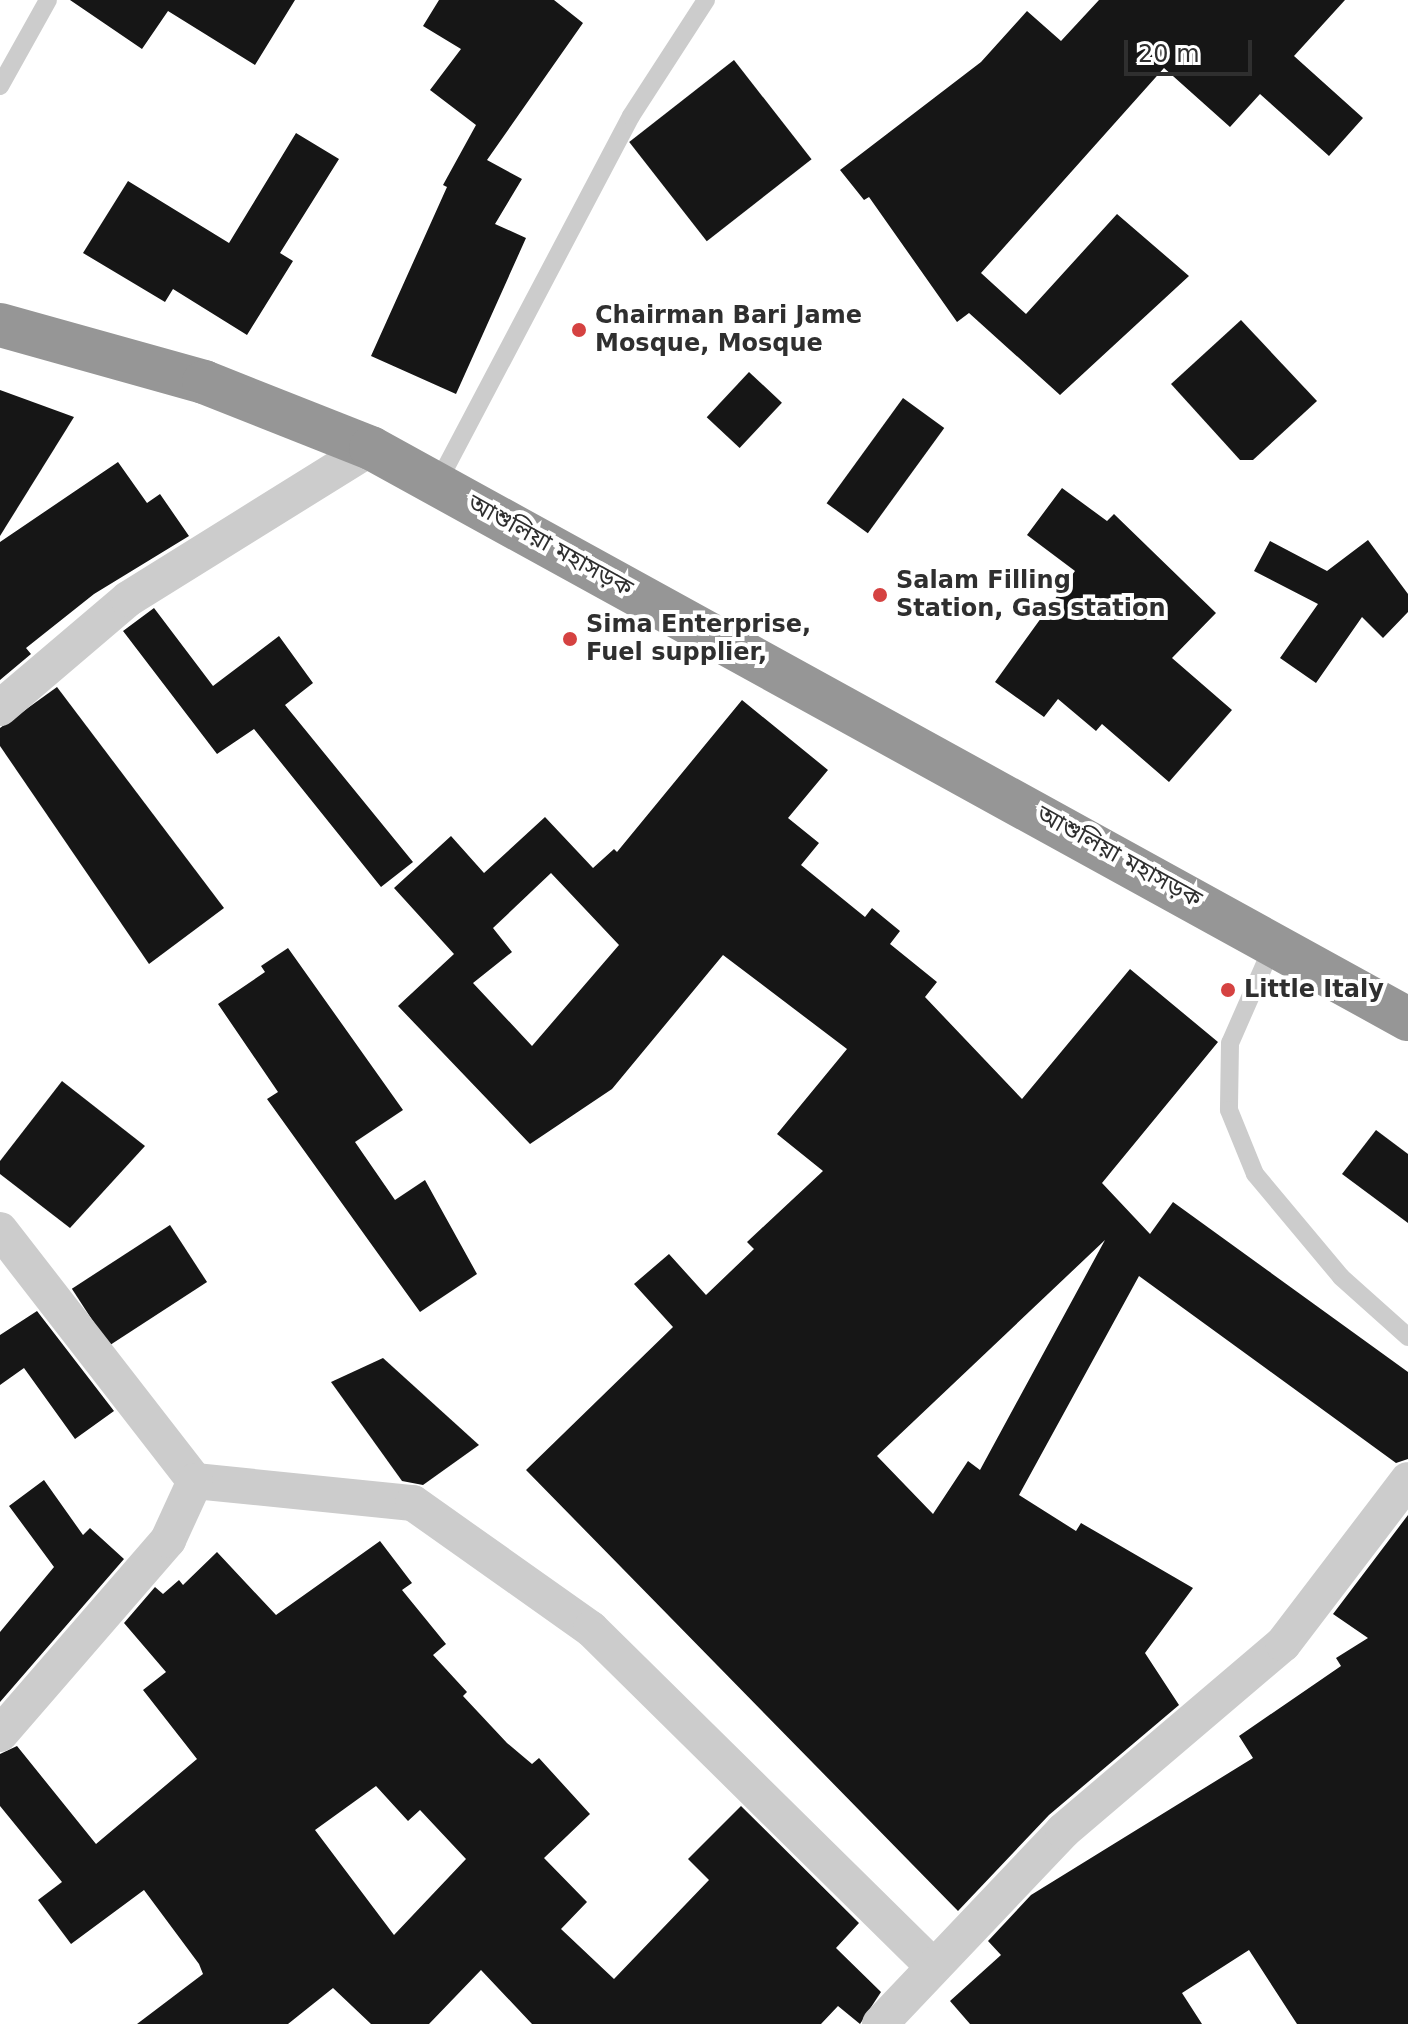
<!DOCTYPE html>
<meta charset="utf-8">
<style>
body{margin:0}
#map{position:relative;width:1408px;height:2024px;overflow:hidden;background:#fff;font-family:"DejaVu Sans","Noto Sans Bengali",sans-serif}
div>[style]{position:absolute}
.building>*{inset:0;background:#161616;transform-origin:0 0}
.lane>*{height:18px;margin:-9px;padding:0 9px;transform-origin:9px;border-radius:9px;background:#ccc}
.street>*{height:36px;margin:-18px;padding:0 18px;transform-origin:18px;border-radius:18px;background:#ccc}
.highway>*{height:44px;margin:-22px;padding:0 22px;transform-origin:22px;border-radius:22px;background:#969696}
.dots>*{width:22px;height:22px;translate:-50% -50%;box-sizing:border-box;border:4px solid #fff;border-radius:50%}
span{translate:-50% -50%;white-space:nowrap;text-align:center;line-height:1.15;-webkit-text-stroke:8px #fff;paint-order:stroke}
.poi-label{font-size:24px;color:#2f2f2f;font-weight:700}
.left{translate:0 -50%;text-align:left}
.street-label{font-size:24px;color:#2f2f2f}
.scale{position:absolute;left:1124px;top:40px;width:128px;height:36px;box-sizing:border-box;border:4px solid #2f2f2f;border-top:0;padding-left:10px;font-size:24px;line-height:28px;white-space:nowrap;color:#2f2f2f;-webkit-text-stroke:6px #fff;paint-order:stroke}
</style>
<div id="map">
<div class="building">
<i style="clip-path:polygon(70px 0,295px 0,255px 65px,168px 11px,142px 49px)"></i>
<i style="clip-path:polygon(439px 0,554px 0,583px 23px,487px 160px,522px 179px,495px 224px,526px 238px,456px 394px,371px 356px,447px 187px,443px 185px,476px 125px,430px 90px,461px 49px,423px 26px)"></i>
<i style="clip-path:polygon(1099px 0,1345px 0,1294px 56px,1363px 118px,1329px 156px,1260px 94px,1230px 127px,1164px 68px,981px 273px,1026px 314px,1117px 214px,1189px 276px,1060px 395px,969px 313px,957px 322px,869px 197px,864px 200px,840px 170px,981px 62px,1027px 11px,1061px 41px)"></i>
<i style="left:734px;top:60px;width:126px;height:133px;rotate:52deg"></i>
<i style="clip-path:polygon(296px 133px,339px 159px,280px 253px,293px 261px,247px 335px,173px 289px,165px 302px,83px 253px,128px 181px,229px 243px)"></i>
<i style="clip-path:polygon(1241px 320px,1317px 401px,1253px 460px,1240px 460px,1171px 384px)"></i>
<i style="left:749px;top:372px;width:45px;height:62px;rotate:43deg"></i>
<i style="clip-path:polygon(0 390px,74px 417px,0 536px)"></i>
<i style="left:903px;top:398px;width:51px;height:130px;rotate:36deg"></i>
<i style="clip-path:polygon(118px 462px,147px 503px,160px 494px,189px 536px,94px 594px,26px 648px,31px 654px,0 680px,0 542px)"></i>
<i style="clip-path:polygon(1062px 488px,1107px 521px,1114px 514px,1216px 613px,1172px 658px,1232px 710px,1169px 782px,1102px 724px,1096px 731px,1058px 699px,1044px 717px,995px 682px,1075px 571px,1027px 535px)"></i>
<i style="clip-path:polygon(1368px 540px,1408px 594px,1408px 612px,1383px 638px,1362px 617px,1316px 683px,1280px 658px,1318px 604px,1254px 571px,1270px 541px,1327px 571px)"></i>
<i style="clip-path:polygon(154px 608px,213px 686px,279px 636px,313px 683px,285px 705px,413px 862px,381px 887px,254px 729px,217px 754px,123px 631px)"></i>
<i style="clip-path:polygon(57px 687px,224px 908px,149px 964px,0 746px,0 728px)"></i>
<i style="clip-path:polygon(evenodd,742px 700px,828px 770px,788px 818px,819px 843px,801px 865px,865px 917px,872px 908px,900px 931px,890px 944px,937px 982px,925px 997px,1022px 1099px,1130px 969px,1218px 1042px,1102px 1183px,1150px 1234px,1173px 1202px,1408px 1372px,1408px 1459px,1396px 1463px,1139px 1276px,1019px 1495px,1076px 1531px,1081px 1523px,1193px 1588px,1145px 1653px,1179px 1705px,1049px 1815px,958px 1911px,526px 1470px,673px 1327px,634px 1284px,669px 1254px,706px 1295px,754px 1249px,747px 1242px,823px 1171px,777px 1134px,847px 1049px,723px 955px,612px 1089px,530px 1144px,398px 1006px,454px 954px,394px 888px,451px 836px,484px 873px,545px 817px,593px 868px,614px 849px,617px 852px,742px 700px,551px 873px,619px 945px,532px 1046px,473px 983px,512px 952px,493px 928px,551px 873px,742px 700px,1105px 1240px,980px 1470px,968px 1461px,933px 1514px,877px 1456px,1105px 1240px)"></i>
<i style="clip-path:polygon(288px 948px,403px 1110px,355px 1142px,395px 1200px,425px 1180px,477px 1274px,420px 1312px,267px 1099px,278px 1092px,218px 1004px,265px 972px,261px 966px)"></i>
<i style="clip-path:polygon(62px 1081px,145px 1146px,70px 1228px,0 1174px,0 1161px)"></i>
<i style="clip-path:polygon(1376px 1130px,1408px 1154px,1408px 1223px,1342px 1174px)"></i>
<i style="left:170px;top:1225px;width:68px;height:117px;rotate:57deg"></i>
<i style="clip-path:polygon(37px 1311px,114px 1411px,75px 1439px,24px 1368px,0 1385px,0 1335px)"></i>
<i style="clip-path:polygon(383px 1358px,479px 1445px,423px 1485px,402px 1481px,331px 1382px)"></i>
<i style="clip-path:polygon(44px 1480px,83px 1535px,90px 1528px,124px 1559px,0 1702px,0 1632px,54px 1567px,9px 1506px)"></i>
<i style="clip-path:polygon(1408px 1515px,1408px 2024px,1297px 2024px,1249px 1950px,1182px 1993px,1202px 2024px,970px 2024px,950px 2001px,1001px 1955px,988px 1941px,1031px 1895px,1253px 1758px,1239px 1736px,1341px 1666px,1336px 1658px,1368px 1638px,1333px 1614px)"></i>
<i style="clip-path:polygon(evenodd,380px 1541px,412px 1583px,402px 1590px,446px 1644px,433px 1655px,467px 1692px,463px 1696px,507px 1743px,532px 1764px,539px 1758px,590px 1814px,544px 1858px,587px 1902px,561px 1929px,614px 1979px,709px 1880px,688px 1859px,741px 1806px,859px 1923px,836px 1948px,881px 1992px,860px 2024px,838px 2006px,821px 2024px,532px 2024px,481px 1970px,429px 2024px,371px 2024px,333px 1988px,288px 2024px,137px 2024px,203px 1974px,199px 1964px,144px 1890px,71px 1944px,38px 1900px,62px 1882px,0 1806px,0 1754px,17px 1746px,96px 1844px,197px 1759px,143px 1690px,166px 1672px,124px 1623px,155px 1587px,163px 1594px,179px 1580px,183px 1585px,217px 1552px,276px 1615px,380px 1541px,376px 1786px,408px 1821px,420px 1810px,466px 1859px,394px 1935px,315px 1830px,376px 1786px)"></i>
</div>
<div class="lane">
<i style="left:0;top:86px;width:98px;rotate:-60.8deg"></i>
<i style="left:437px;top:484px;width:416px;rotate:-62.2deg"></i>
<i style="left:631px;top:116px;width:138px;rotate:-57.1deg"></i>
<i style="left:1274px;top:943px;width:109px;rotate:113.7deg"></i>
<i style="left:1230px;top:1043px;width:67px;rotate:90.9deg"></i>
<i style="left:1229px;top:1110px;width:69px;rotate:67.9deg"></i>
<i style="left:1255px;top:1174px;width:134px;rotate:50.1deg"></i>
<i style="left:1341px;top:1277px;width:90px;rotate:41.8deg"></i>
</div>
<div class="street">
<i style="left:0;top:708px;width:168px;rotate:-40.4deg"></i>
<i style="left:128px;top:599px;width:286px;rotate:-31.9deg"></i>
<i style="left:0;top:1230px;width:318px;rotate:52.2deg"></i>
<i style="left:195px;top:1481px;width:219px;rotate:5.8deg"></i>
<i style="left:413px;top:1503px;width:218px;rotate:35.3deg"></i>
<i style="left:591px;top:1629px;width:477px;rotate:44.6deg"></i>
<i style="left:0;top:1734px;width:257px;rotate:-49.1deg"></i>
<i style="left:168px;top:1540px;width:65px;rotate:-65.4deg"></i>
<i style="left:880px;top:2024px;width:266px;rotate:-46.5deg"></i>
<i style="left:1063px;top:1831px;width:289px;rotate:-40.4deg"></i>
<i style="left:1283px;top:1644px;width:206px;rotate:-52.7deg"></i>
</div>
<div class="highway">
<i style="left:0;top:325px;width:212px;rotate:15.6deg"></i>
<i style="left:204px;top:382px;width:180px;rotate:21.6deg"></i>
<i style="left:371px;top:448px;width:1184px;rotate:28.84deg"></i>
</div>
<div class="dots">
<i style="left:579px;top:330px;background:#d54241"></i>
<i style="left:880px;top:595px;background:#d54241"></i>
<i style="left:570px;top:639px;background:#d54241"></i>
<i style="left:1228px;top:990px;background:#d54241"></i>
</div>
<div class="poi-label">
<span class="left" style="left:595px;top:330px">Chairman Bari Jame<br>Mosque, Mosque</span>
<span class="left" style="left:896px;top:595px">Salam Filling<br>Station, Gas station</span>
<span class="left" style="left:586px;top:639px">Sima Enterprise,<br>Fuel supplier,</span>
<span class="left" style="left:1244px;top:990px">Little Italy</span>
</div>
<div class="street-label">
<span style="left:550px;top:546px;rotate:29deg">আশুলিয়া মহাসড়ক</span>
<span style="left:1119px;top:857px;rotate:29deg">আশুলিয়া মহাসড়ক</span>
</div>
<div class="scale">20 m</div>
</div>
